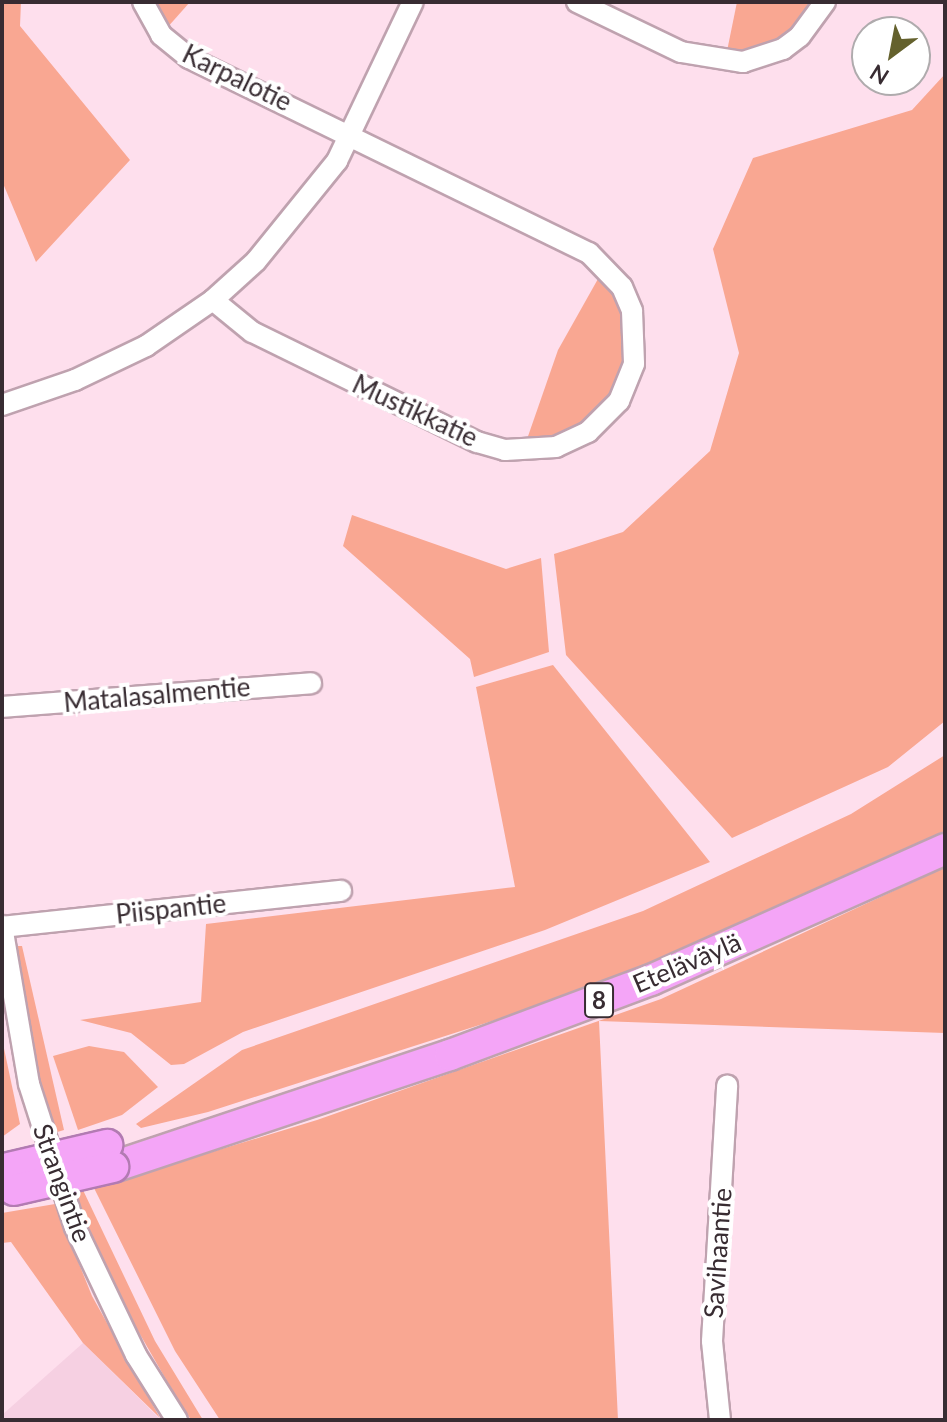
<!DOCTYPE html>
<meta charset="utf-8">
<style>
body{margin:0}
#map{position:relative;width:947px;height:1422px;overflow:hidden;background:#fedfed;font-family:Lato,sans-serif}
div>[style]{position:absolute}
.built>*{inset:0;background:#f6d0e2}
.green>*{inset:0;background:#f9a792}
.roads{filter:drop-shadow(2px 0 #bfa2af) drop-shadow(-2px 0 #bfa2af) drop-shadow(0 2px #bfa2af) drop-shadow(0 -2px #bfa2af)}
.minor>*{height:20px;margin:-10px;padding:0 10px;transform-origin:10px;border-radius:10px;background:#fff}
.highway>*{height:30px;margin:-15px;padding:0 15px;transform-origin:15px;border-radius:15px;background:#f4a5f7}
.bridges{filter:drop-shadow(2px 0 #b27bb2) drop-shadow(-2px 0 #b27bb2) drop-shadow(0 2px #b27bb2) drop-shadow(0 -2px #b27bb2)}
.highway-bridge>*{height:30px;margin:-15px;padding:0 15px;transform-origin:15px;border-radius:15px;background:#f4a5f7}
span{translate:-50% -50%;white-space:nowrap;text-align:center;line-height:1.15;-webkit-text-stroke:8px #fff;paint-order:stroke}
.shield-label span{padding:2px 6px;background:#fff;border:2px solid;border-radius:6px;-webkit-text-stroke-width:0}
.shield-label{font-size:24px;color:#382c32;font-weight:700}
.street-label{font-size:26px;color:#382c32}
.frame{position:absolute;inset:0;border:4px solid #382c32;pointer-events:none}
.north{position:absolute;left:851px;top:16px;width:80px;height:80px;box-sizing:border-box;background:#fff;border:2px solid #afabad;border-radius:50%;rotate:212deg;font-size:22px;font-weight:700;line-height:32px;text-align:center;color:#382c32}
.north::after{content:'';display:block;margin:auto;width:28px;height:36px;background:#64612d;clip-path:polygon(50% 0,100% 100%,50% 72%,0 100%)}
</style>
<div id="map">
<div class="built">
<i style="clip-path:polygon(83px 1343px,161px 1420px,2px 1420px,2px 1415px)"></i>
</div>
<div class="green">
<i style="clip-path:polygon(2px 2px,21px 2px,20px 26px,130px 160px,36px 262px,2px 181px)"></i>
<i style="clip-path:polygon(152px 2px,190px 2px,166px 29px)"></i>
<i style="clip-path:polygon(737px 2px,817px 2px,796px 30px,777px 43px,726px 56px)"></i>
<i style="clip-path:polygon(945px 74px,945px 721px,888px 767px,732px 838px,566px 655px,554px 554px,623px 532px,710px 451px,739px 353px,713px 249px,753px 158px,912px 110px)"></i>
<i style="clip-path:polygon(603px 270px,626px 314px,629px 357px,605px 407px,561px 439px,526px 442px,558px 350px)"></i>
<i style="clip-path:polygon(352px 515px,506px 569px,541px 558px,549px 652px,474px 677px,470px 659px,343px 546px)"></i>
<i style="clip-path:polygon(553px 665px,710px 862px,545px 930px,243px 1032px,184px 1064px,171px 1065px,131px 1033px,80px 1020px,201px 1002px,206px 924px,515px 887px,476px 687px)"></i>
<i style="clip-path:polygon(945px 755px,945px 834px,865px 872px,567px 997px,208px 1112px,141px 1128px,136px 1124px,242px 1050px,643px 911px,851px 814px)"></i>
<i style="clip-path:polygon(945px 867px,945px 1033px,599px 1021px,618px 1420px,220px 1420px,175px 1351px,94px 1188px,317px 1120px,661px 999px)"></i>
<i style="clip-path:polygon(17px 946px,22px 946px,64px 1130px,54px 1133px,36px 1073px)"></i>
<i style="clip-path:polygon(2px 1039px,20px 1124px,2px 1137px)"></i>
<i style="clip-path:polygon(89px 1046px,124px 1052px,158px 1087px,122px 1115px,78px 1130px,53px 1056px)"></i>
<i style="clip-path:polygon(82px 1188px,155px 1341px,203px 1420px,191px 1420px,176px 1397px,110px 1282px,72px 1191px)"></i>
<i style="clip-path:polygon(55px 1204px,92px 1296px,160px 1418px,83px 1343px,11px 1242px,2px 1243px,2px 1213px)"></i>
</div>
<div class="roads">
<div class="minor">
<i style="left:143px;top:2px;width:38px;rotate:61deg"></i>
<i style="left:161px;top:35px;width:36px;rotate:39deg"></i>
<i style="left:189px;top:58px;width:445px;rotate:26deg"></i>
<i style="left:589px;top:253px;width:47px;rotate:45.9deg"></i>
<i style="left:622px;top:287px;width:26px;rotate:67deg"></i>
<i style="left:632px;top:311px;width:53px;rotate:87.8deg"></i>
<i style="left:634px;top:364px;width:40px;rotate:112deg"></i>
<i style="left:619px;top:401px;width:44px;rotate:135deg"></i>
<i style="left:588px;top:432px;width:35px;rotate:155deg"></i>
<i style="left:556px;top:447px;width:51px;rotate:176.6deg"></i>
<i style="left:505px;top:450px;width:29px;rotate:-164deg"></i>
<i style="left:477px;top:442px;width:250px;rotate:-153.9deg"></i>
<i style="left:252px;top:332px;width:50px;rotate:-140.6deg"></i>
<i style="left:577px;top:2px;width:115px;rotate:25.7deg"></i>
<i style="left:681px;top:52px;width:63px;rotate:9.2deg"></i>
<i style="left:743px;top:62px;width:42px;rotate:-18deg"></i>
<i style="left:783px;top:49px;width:21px;rotate:-37deg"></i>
<i style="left:800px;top:36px;width:42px;rotate:-53.7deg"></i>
<i style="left:2px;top:405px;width:77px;rotate:-18.9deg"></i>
<i style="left:75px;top:380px;width:79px;rotate:-25.6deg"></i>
<i style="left:146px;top:346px;width:81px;rotate:-34.5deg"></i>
<i style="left:213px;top:300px;width:58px;rotate:-42.2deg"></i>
<i style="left:256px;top:261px;width:129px;rotate:-51deg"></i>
<i style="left:337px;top:161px;width:176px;rotate:-64.5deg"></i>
<i style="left:2px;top:707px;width:310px;rotate:-4.4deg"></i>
<i style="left:2px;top:926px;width:160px;rotate:80.3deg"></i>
<i style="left:29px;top:1084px;width:150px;rotate:72.2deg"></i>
<i style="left:75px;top:1227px;width:142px;rotate:64.5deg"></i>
<i style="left:136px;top:1355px;width:77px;rotate:57.8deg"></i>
<i style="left:2px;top:927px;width:341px;rotate:-6.1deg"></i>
<i style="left:720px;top:1420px;width:79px;rotate:-95.8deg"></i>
<i style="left:712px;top:1341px;width:256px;rotate:-86.6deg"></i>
</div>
<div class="highway">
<i style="left:113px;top:1167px;width:355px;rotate:-18.4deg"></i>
<i style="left:450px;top:1055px;width:215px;rotate:-20.5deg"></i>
<i style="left:651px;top:980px;width:322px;rotate:-24deg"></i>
</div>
</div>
<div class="bridges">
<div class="highway-bridge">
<i style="left:8px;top:1168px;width:102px;rotate:-13.1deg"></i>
<i style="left:14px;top:1190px;width:102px;rotate:-13.1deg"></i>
</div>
</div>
<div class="shield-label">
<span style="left:599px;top:1000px">8</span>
</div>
<div class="street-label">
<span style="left:237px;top:78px;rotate:26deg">Karpalotie</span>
<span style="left:415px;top:411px;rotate:25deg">Mustikkatie</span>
<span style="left:157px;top:695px;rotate:-5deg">Matalasalmentie</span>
<span style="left:171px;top:909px;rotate:-6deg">Piispantie</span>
<span style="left:687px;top:963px;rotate:-23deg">Eteläväylä</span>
<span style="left:62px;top:1183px;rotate:70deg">Strangintie</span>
<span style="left:718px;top:1253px;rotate:-86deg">Savihaantie</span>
</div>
<div class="frame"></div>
<div class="north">N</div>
</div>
